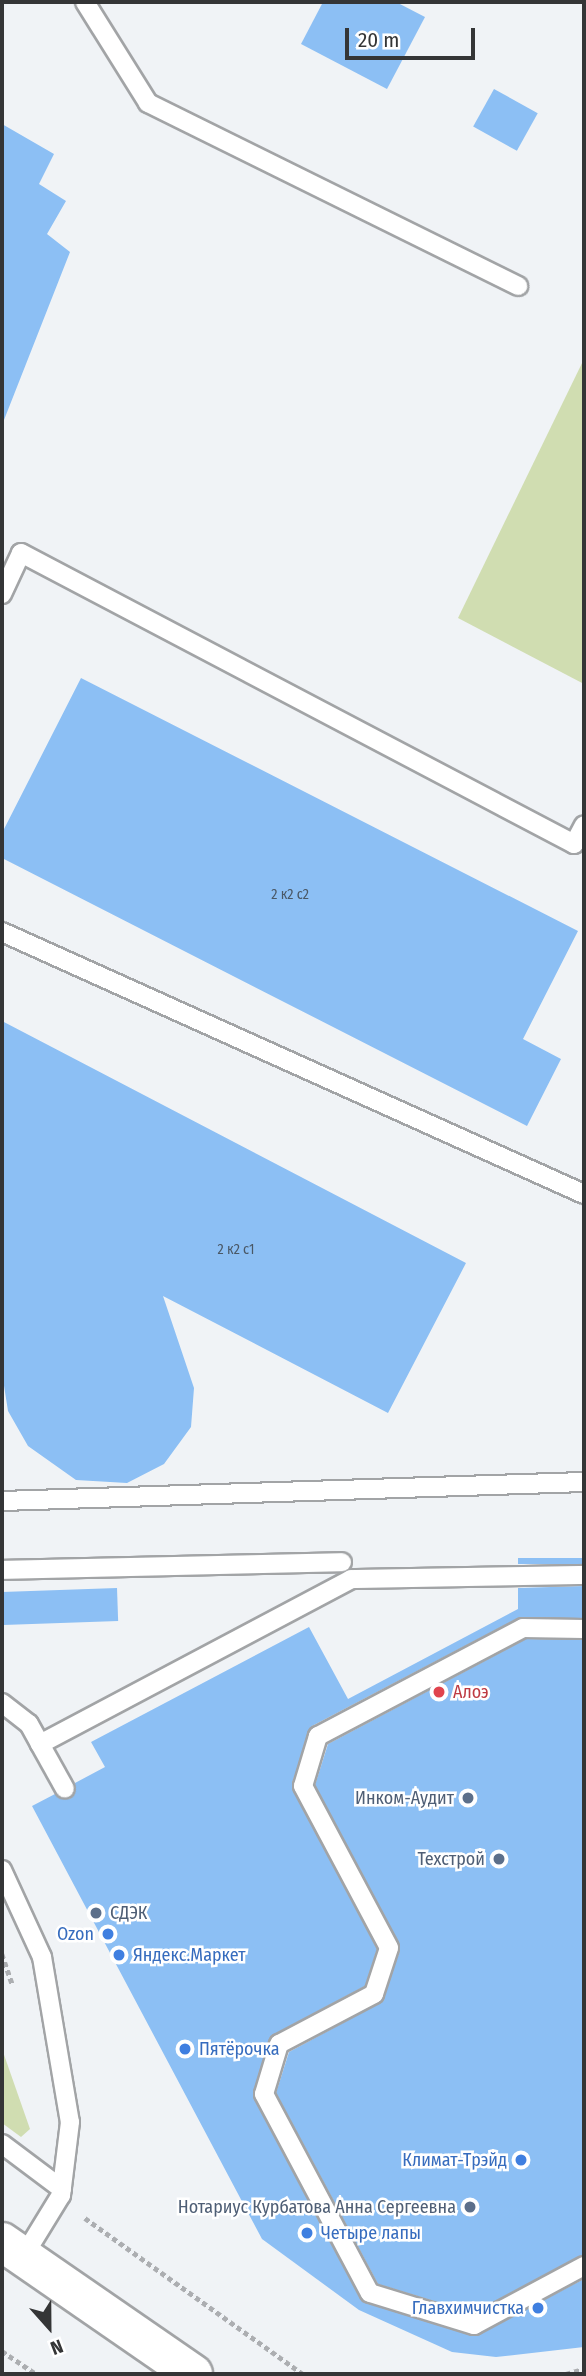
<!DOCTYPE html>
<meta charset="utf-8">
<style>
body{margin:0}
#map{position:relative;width:586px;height:2376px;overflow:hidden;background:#f0f3f6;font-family:"Fira Sans Condensed",sans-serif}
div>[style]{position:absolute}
.green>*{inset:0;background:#d0ddb1}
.building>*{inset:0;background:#8cbff4;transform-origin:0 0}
.path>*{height:4.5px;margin-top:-2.25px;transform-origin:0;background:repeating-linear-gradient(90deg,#acaeb1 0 5px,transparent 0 8.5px)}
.roads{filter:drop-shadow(2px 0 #a2a4a6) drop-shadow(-2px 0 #a2a4a6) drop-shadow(0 2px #a2a4a6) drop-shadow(0 -2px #a2a4a6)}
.service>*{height:18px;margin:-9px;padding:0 9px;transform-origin:9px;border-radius:9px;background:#fff}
.secondary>*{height:38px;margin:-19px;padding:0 19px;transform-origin:19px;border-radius:19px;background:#fff}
.dots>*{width:19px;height:19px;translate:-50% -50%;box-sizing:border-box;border:4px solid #fff;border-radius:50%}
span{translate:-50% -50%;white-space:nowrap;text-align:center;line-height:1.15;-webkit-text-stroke:5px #fff;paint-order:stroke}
.number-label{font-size:14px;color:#4a5866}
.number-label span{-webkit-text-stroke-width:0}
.health-label{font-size:18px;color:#be3a42}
.left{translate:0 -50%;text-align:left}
.service-label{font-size:18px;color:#4e5e75}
.right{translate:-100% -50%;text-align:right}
.shop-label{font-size:18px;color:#366cbe}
.frame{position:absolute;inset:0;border:4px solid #343536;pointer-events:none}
.north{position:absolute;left:14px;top:2292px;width:70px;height:70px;-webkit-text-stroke:5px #fff;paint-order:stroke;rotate:159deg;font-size:19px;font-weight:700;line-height:28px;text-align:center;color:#343536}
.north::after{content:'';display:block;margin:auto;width:24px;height:32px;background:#343536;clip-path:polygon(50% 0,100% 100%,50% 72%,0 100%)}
.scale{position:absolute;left:345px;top:28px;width:130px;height:32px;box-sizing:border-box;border:4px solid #343536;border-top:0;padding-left:9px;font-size:21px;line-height:24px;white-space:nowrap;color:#343536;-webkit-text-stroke:5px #fff;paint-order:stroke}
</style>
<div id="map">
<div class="green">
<i style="clip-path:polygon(584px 359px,584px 684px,458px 618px)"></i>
<i style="clip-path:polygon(2px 2049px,30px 2129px,21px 2137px,2px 2123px)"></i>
</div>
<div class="building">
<i style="clip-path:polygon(323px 2px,396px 2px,425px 17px,387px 89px,301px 44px)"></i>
<i style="left:494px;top:89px;width:50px;height:43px;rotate:29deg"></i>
<i style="clip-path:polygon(2px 124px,54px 154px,39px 184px,66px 201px,47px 234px,70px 252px,4px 420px)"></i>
<i style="clip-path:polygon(81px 678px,578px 931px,523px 1039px,561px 1059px,527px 1126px,2px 858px,2px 833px)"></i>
<i style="clip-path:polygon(2px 1021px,466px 1263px,388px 1413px,163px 1296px,194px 1388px,191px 1427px,164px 1464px,127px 1483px,76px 1480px,28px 1446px,8px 1411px,2px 1373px)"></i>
<i style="left:584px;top:1558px;width:6px;height:66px;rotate:90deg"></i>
<i style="clip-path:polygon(584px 1586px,584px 1618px,518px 1618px,312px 1726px,292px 1783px,377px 1949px,365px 1986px,271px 2036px,254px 2098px,360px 2298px,475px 2336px,584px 2279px,584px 2347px,496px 2357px,452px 2352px,359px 2310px,262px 2239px,32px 1806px,55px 1794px,70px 1799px,75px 1783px,105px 1767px,91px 1742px,309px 1627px,348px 1699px,518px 1609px,518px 1588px)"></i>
<i style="left:117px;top:1588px;width:33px;height:115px;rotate:88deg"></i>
<i style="clip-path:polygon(526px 1639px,584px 1640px,584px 2255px,473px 2313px,378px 2284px,276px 2093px,289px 2052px,380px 2003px,400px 1951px,315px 1785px,328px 1744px)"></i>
</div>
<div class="path">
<i style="left:2px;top:1954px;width:31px;rotate:71deg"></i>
<i style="left:85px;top:2218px;width:268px;rotate:35.6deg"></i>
<i style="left:2px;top:2351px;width:41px;rotate:34.1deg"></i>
<i style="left:566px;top:2374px;width:19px;rotate:-16deg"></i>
</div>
<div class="roads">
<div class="service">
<i style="left:85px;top:2px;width:119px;rotate:58deg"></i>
<i style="left:148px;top:103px;width:413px;rotate:26.3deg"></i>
<i style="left:2px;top:594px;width:45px;rotate:-65.1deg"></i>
<i style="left:21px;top:553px;width:625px;rotate:27.75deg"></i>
<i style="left:574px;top:844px;width:21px;rotate:-62deg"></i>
<i style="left:2px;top:932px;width:638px;rotate:24.24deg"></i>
<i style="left:2px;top:1501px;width:582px;rotate:-1.87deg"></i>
<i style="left:2px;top:1570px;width:340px;rotate:-1.3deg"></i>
<i style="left:584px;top:1629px;width:61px;rotate:-179.1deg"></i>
<i style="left:523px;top:1628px;width:232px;rotate:152.2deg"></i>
<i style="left:318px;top:1736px;width:52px;rotate:106.7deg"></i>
<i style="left:303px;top:1786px;width:183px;rotate:62deg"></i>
<i style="left:389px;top:1948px;width:48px;rotate:108.1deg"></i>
<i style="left:374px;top:1994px;width:107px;rotate:152.2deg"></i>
<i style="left:279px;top:2044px;width:52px;rotate:106.7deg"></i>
<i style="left:264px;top:2094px;width:225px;rotate:62deg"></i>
<i style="left:370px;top:2293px;width:109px;rotate:17.1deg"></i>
<i style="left:474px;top:2325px;width:125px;rotate:-28.2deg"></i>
<i style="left:2px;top:1703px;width:34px;rotate:38deg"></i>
<i style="left:29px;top:1724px;width:23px;rotate:61deg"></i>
<i style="left:40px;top:1744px;width:352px;rotate:-27.9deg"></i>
<i style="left:351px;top:1579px;width:233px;rotate:-1deg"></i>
<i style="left:40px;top:1744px;width:51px;rotate:60.9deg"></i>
<i style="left:2px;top:1870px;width:96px;rotate:65.3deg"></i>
<i style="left:42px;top:1957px;width:167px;rotate:80.4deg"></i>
<i style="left:70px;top:2122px;width:74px;rotate:97deg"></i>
<i style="left:61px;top:2195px;width:73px;rotate:121.5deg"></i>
<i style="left:2px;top:2144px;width:75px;rotate:36.9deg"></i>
</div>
<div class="secondary">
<i style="left:2px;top:2242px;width:232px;rotate:34.6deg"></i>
</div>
</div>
<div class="dots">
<i style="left:439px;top:1692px;background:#e0444e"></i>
<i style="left:468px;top:1798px;background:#5c6f8a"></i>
<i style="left:499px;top:1859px;background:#5c6f8a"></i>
<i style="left:96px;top:1913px;background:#5c6f8a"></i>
<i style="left:108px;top:1934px;background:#3f7fe0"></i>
<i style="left:119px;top:1955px;background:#3f7fe0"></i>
<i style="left:185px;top:2049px;background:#3f7fe0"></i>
<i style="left:521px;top:2160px;background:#3f7fe0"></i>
<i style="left:470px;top:2207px;background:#5c6f8a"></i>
<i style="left:307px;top:2233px;background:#3f7fe0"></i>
<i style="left:538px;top:2308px;background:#3f7fe0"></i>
</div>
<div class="number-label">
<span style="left:290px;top:895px">2 к2 с2</span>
<span style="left:236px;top:1250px">2 к2 с1</span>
</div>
<div class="health-label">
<span class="left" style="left:453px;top:1692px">Алоэ</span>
</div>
<div class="service-label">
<span class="right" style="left:454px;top:1798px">Инком-Аудит</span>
<span class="right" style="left:485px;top:1859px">Техстрой</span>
<span class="left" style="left:110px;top:1913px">СДЭК</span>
<span class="right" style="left:456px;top:2207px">Нотариус Курбатова Анна Сергеевна</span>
</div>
<div class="shop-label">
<span class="right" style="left:94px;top:1934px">Ozon</span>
<span class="left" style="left:133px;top:1955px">Яндекс.Маркет</span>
<span class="left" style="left:199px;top:2049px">Пятёрочка</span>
<span class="right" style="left:507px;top:2160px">Климат-Трэйд</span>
<span class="left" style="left:321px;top:2233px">Четыре лапы</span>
<span class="right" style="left:524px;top:2308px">Главхимчистка</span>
</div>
<div class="frame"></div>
<div class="north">N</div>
<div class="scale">20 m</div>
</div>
